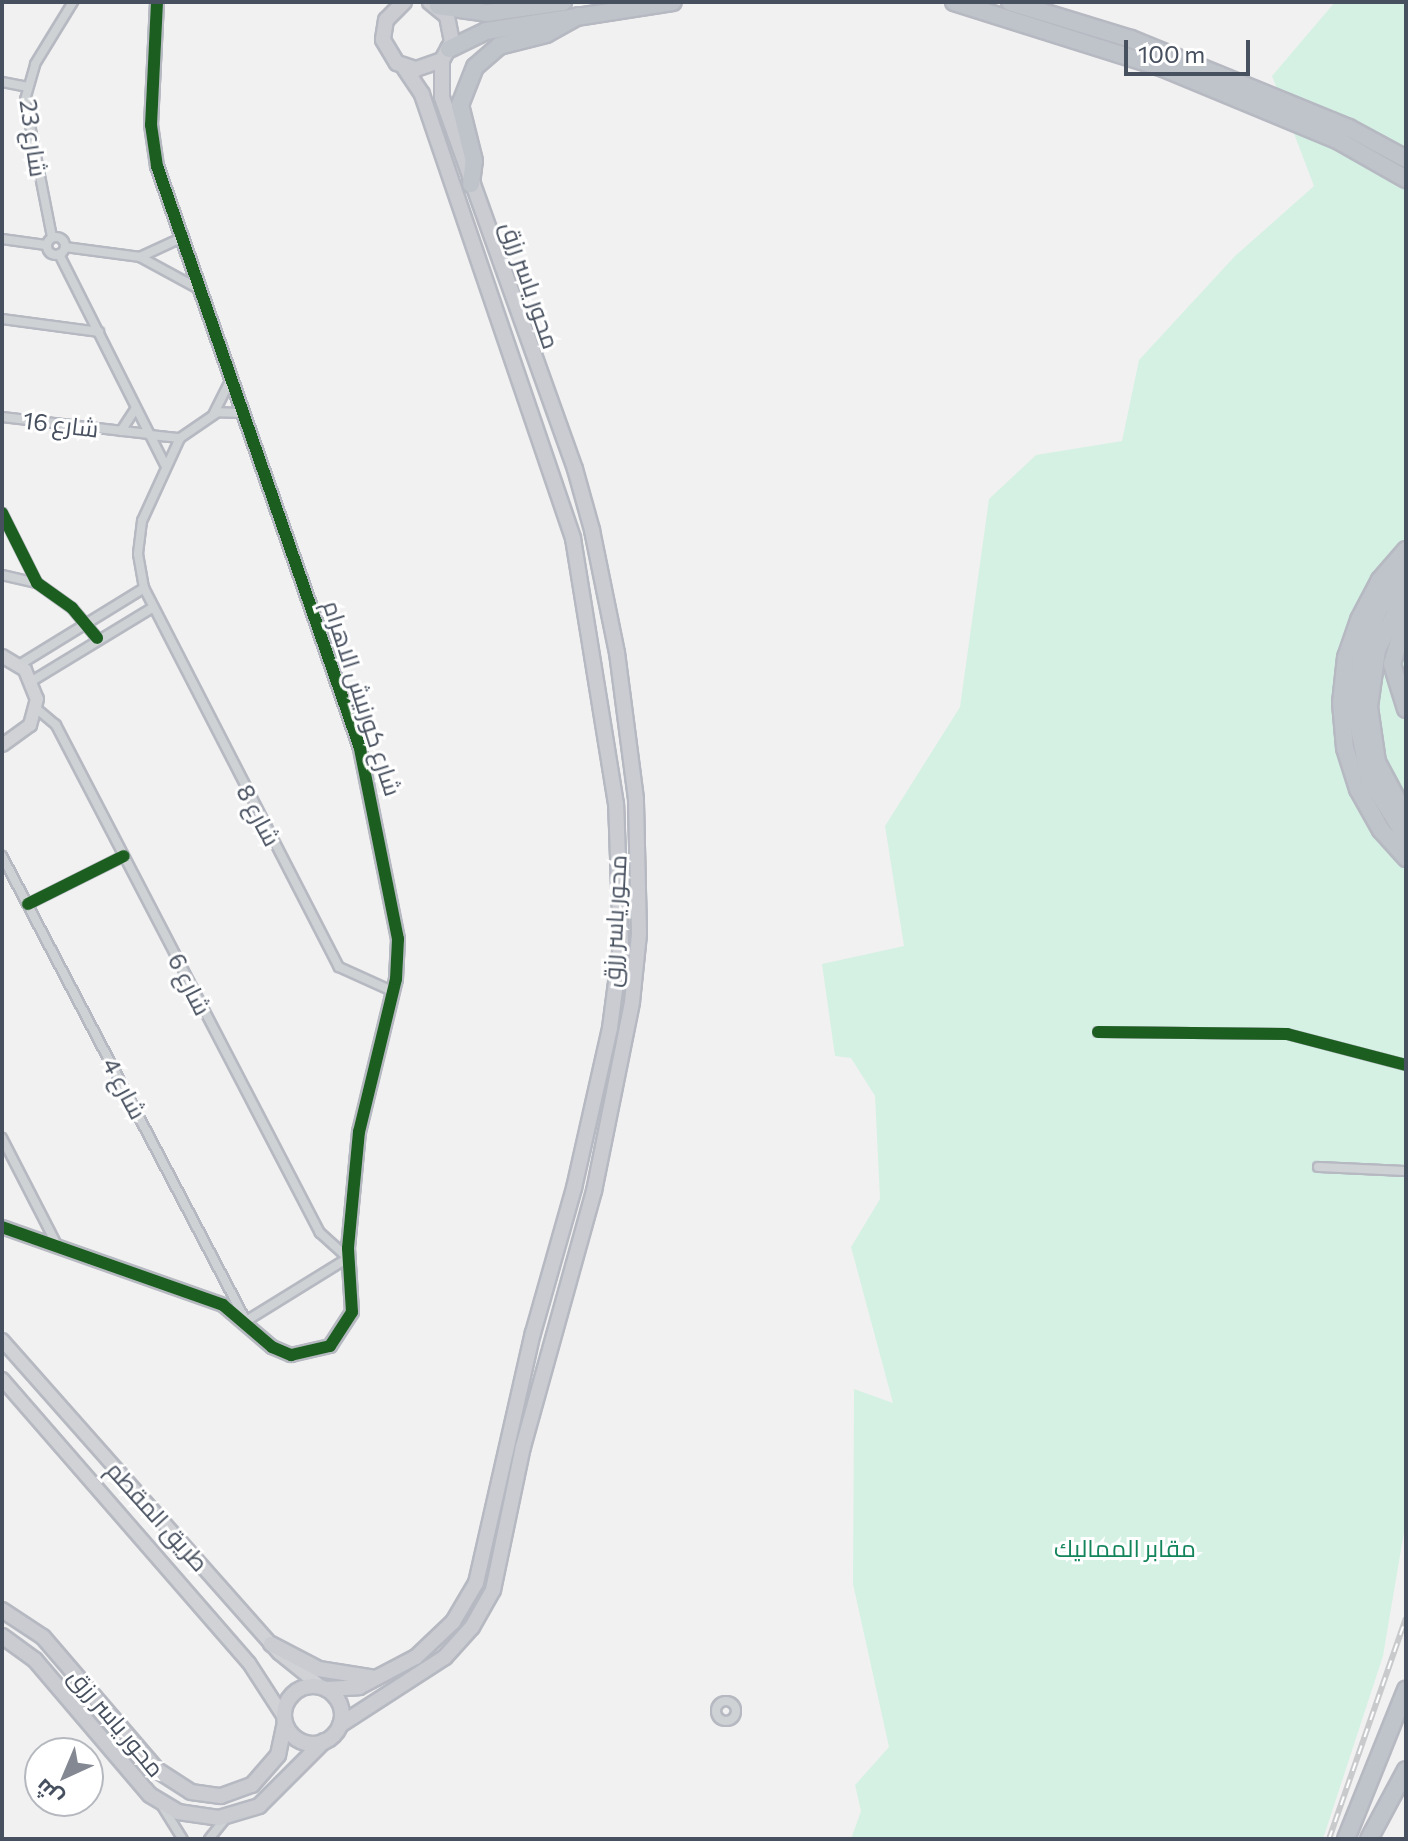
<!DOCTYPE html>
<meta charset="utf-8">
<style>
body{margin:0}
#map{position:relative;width:1408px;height:1841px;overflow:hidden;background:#f2f1f1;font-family:Commissioner,Cairo,sans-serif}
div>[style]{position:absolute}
.green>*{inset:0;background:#d5f1e4}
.roads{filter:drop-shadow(2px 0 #b6b9c1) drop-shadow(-2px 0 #b6b9c1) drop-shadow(0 2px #b6b9c1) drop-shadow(0 -2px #b6b9c1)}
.street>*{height:8px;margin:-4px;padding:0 4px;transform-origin:4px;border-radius:4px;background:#cfd2d5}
.street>.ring{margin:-4px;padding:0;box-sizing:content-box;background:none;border:8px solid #cfd2d5;border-radius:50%}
.secondary>*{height:12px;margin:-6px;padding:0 6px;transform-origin:6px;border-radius:6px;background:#d0d2d6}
.primary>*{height:14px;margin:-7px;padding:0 7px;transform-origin:7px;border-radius:7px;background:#caccd2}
.primary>.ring{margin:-7px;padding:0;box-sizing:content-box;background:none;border:14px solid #caccd2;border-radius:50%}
.highway>*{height:16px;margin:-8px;padding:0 8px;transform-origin:8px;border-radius:8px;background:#bfc3ca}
.rail>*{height:6px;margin-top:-3px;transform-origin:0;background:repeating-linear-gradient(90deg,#fff 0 9px,#c8cacc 0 18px);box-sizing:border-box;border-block:2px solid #c8cacc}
.cycleway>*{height:12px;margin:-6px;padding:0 6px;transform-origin:6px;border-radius:6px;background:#1b5e20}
span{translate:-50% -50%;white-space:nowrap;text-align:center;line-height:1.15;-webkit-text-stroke:6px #fff;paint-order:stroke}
.street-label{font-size:24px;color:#47505f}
.park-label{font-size:24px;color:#13855b}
.frame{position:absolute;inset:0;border:4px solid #47505f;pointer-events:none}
.north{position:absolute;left:24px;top:1737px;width:80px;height:80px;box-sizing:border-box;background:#fff;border:2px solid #b5b9bf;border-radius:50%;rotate:224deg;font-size:22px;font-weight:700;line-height:32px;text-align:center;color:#47505f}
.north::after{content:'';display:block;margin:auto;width:28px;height:36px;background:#838892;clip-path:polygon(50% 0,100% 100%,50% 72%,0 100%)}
.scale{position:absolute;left:1124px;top:40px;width:126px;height:36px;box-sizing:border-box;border:4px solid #47505f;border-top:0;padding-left:10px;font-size:24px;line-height:28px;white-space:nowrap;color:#47505f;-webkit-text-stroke:6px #fff;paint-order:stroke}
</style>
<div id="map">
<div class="green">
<i style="clip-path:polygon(1335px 2px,1406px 2px,1406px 1520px,1383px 1656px,1323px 1839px,851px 1839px,861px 1811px,855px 1785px,889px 1747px,853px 1584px,854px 1389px,893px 1403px,851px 1247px,880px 1199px,875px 1096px,851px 1058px,835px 1056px,822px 964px,904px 946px,885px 826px,960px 707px,989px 499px,1036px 455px,1122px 441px,1139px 360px,1235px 256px,1314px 186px,1272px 76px)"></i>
</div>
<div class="roads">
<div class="street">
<i style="left:2px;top:82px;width:25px;rotate:11deg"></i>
<i class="ring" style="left:47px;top:237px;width:10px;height:10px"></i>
<i style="left:52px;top:237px;width:140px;rotate:-101.1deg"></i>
<i style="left:25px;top:100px;width:37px;rotate:-74deg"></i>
<i style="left:35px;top:64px;width:73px;rotate:-58.5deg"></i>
<i style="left:2px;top:239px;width:44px;rotate:7.8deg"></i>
<i style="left:65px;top:247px;width:76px;rotate:7.6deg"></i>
<i style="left:140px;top:257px;width:67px;rotate:28.5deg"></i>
<i style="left:59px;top:254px;width:236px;rotate:63.3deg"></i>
<i style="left:140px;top:257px;width:45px;rotate:-24.9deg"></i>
<i style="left:2px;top:319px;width:98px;rotate:7.6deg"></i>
<i style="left:243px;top:413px;width:25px;rotate:-178deg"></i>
<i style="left:218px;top:412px;width:46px;rotate:145.6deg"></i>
<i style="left:180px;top:438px;width:91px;rotate:114.6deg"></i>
<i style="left:142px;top:521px;width:33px;rotate:97deg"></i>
<i style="left:138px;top:554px;width:35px;rotate:80deg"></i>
<i style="left:144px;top:588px;width:426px;rotate:62.8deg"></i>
<i style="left:339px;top:967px;width:60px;rotate:24.4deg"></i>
<i style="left:213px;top:415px;width:40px;rotate:-63.4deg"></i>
<i style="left:2px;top:417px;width:148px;rotate:6.6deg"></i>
<i style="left:121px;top:431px;width:27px;rotate:-57deg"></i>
<i style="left:150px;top:435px;width:30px;rotate:6deg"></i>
<i style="left:2px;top:513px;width:78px;rotate:63.4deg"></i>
<i style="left:37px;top:583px;width:43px;rotate:35.5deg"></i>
<i style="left:72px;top:608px;width:39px;rotate:50deg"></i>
<i style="left:2px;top:575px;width:36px;rotate:13deg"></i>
<i style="left:19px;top:665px;width:147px;rotate:-31.6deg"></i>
<i style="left:32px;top:681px;width:140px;rotate:-31.3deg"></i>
<i style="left:2px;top:856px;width:525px;rotate:62.31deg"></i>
<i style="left:246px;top:1321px;width:120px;rotate:-31.7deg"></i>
<i style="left:348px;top:1258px;width:38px;rotate:-138deg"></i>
<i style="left:320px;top:1233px;width:573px;rotate:-117.46deg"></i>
<i style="left:56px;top:725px;width:26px;rotate:-140deg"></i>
<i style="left:28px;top:904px;width:107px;rotate:-26.6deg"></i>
<i style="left:1098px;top:1032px;width:189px;rotate:0.6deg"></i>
<i style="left:1287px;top:1034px;width:123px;rotate:14.6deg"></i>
<i style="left:2px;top:1138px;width:120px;rotate:62.8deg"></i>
<i style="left:1318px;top:1167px;width:88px;rotate:2.6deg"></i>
<i class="ring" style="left:716px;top:1701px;width:12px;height:12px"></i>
<i style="left:162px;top:1806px;width:39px;rotate:58deg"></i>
<i style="left:209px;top:1839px;width:27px;rotate:-51deg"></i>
</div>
<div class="secondary">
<i style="left:2px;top:656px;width:27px;rotate:31deg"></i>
<i style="left:25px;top:670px;width:31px;rotate:68deg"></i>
<i style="left:37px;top:699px;width:27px;rotate:105deg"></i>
<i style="left:30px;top:725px;width:34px;rotate:144deg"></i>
<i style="left:2px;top:1227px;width:234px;rotate:19.4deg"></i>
<i style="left:223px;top:1305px;width:65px;rotate:40.6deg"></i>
<i style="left:272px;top:1347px;width:21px;rotate:23deg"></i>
<i style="left:291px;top:1355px;width:40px;rotate:-13deg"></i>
<i style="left:330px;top:1346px;width:40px;rotate:-57.1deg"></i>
<i style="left:352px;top:1312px;width:64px;rotate:-93.6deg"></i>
<i style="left:348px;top:1248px;width:117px;rotate:-84.6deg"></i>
<i style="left:359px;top:1132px;width:157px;rotate:-76.4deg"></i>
<i style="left:396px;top:979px;width:40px;rotate:-87.1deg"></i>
<i style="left:398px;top:939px;width:195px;rotate:-101.3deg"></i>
<i style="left:360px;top:748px;width:616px;rotate:-109.23deg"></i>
<i style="left:157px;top:166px;width:41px;rotate:-98.3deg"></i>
<i style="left:151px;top:125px;width:123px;rotate:-87.2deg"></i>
<i style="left:2px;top:1340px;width:418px;rotate:48.5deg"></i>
<i style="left:279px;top:1653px;width:53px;rotate:38.8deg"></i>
<i style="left:2px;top:1379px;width:376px;rotate:49deg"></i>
<i style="left:249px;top:1663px;width:64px;rotate:57.1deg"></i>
</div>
<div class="primary">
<i style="left:404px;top:2px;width:25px;rotate:135deg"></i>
<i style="left:386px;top:20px;width:20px;rotate:99deg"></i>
<i style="left:383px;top:40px;width:27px;rotate:59deg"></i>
<i style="left:397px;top:63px;width:20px;rotate:18deg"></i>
<i style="left:416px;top:69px;width:28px;rotate:-19deg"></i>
<i style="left:442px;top:60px;width:21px;rotate:-61deg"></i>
<i style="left:452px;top:42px;width:26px;rotate:-101deg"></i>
<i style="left:447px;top:16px;width:22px;rotate:-141deg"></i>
<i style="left:2px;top:1610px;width:49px;rotate:33.4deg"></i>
<i style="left:43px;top:1637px;width:175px;rotate:49.4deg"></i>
<i style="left:157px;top:1770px;width:40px;rotate:32.9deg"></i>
<i style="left:191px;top:1792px;width:30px;rotate:8deg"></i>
<i style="left:221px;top:1796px;width:33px;rotate:-20deg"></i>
<i style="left:252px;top:1785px;width:40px;rotate:-49deg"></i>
<i style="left:278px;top:1755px;width:33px;rotate:-78deg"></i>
<i style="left:2px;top:1636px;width:41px;rotate:36deg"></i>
<i style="left:35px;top:1660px;width:177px;rotate:49.6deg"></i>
<i style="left:150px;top:1795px;width:33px;rotate:31deg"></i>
<i style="left:178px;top:1812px;width:41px;rotate:8.3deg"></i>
<i style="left:219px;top:1818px;width:42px;rotate:-16.7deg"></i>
<i style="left:259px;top:1806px;width:92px;rotate:-45deg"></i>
<i style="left:271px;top:1644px;width:54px;rotate:27.5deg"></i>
<i style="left:319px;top:1669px;width:57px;rotate:9.1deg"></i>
<i class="ring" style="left:284px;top:1686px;width:44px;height:44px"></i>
<i style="left:326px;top:1689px;width:33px;rotate:-3deg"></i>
<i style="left:359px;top:1687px;width:64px;rotate:-27.8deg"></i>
<i style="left:416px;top:1657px;width:51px;rotate:-43.4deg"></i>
<i style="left:453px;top:1622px;width:45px;rotate:-59.5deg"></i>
<i style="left:476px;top:1583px;width:256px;rotate:-77.2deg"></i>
<i style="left:533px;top:1333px;width:151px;rotate:-74.2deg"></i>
<i style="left:574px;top:1188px;width:164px;rotate:-77.3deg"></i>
<i style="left:610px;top:1028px;width:85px;rotate:-82.5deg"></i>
<i style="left:621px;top:944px;width:140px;rotate:-92deg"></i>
<i style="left:616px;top:804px;width:269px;rotate:-99.2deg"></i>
<i style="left:573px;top:538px;width:469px;rotate:-108.8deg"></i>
<i style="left:422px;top:94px;width:34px;rotate:-124deg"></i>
<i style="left:340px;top:1725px;width:125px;rotate:-32.9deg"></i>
<i style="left:445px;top:1657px;width:40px;rotate:-48deg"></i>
<i style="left:472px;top:1627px;width:43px;rotate:-60.4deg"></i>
<i style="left:493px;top:1590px;width:146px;rotate:-78.2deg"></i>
<i style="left:523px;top:1447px;width:266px;rotate:-74.5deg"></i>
<i style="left:594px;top:1191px;width:193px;rotate:-78.6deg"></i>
<i style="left:632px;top:1002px;width:68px;rotate:-84.1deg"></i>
<i style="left:639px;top:934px;width:135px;rotate:-91.3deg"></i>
<i style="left:636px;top:799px;width:147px;rotate:-97.4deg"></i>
<i style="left:617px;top:653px;width:126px;rotate:-101.5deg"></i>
<i style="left:592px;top:530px;width:63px;rotate:-105.6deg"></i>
<i style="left:575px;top:469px;width:395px;rotate:-109.7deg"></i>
<i style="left:442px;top:97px;width:37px;rotate:-90deg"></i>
</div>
<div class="highway">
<i style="left:954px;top:2px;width:219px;rotate:17.5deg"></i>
<i style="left:1163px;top:68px;width:191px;rotate:22.5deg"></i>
<i style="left:1339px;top:141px;width:77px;rotate:29.6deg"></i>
<i style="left:1010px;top:2px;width:127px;rotate:17deg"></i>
<i style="left:1131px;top:39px;width:235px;rotate:22.2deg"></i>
<i style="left:1349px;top:128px;width:65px;rotate:28.5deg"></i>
<i style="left:438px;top:6px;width:49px;rotate:8.1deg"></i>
<i style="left:487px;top:13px;width:77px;rotate:-8.2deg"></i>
<i style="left:449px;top:49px;width:41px;rotate:-25.9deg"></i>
<i style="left:486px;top:31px;width:189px;rotate:-8.8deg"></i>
<i style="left:471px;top:184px;width:23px;rotate:-83deg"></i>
<i style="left:474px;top:161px;width:58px;rotate:-104deg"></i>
<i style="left:460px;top:105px;width:41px;rotate:-68.5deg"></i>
<i style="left:475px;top:67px;width:32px;rotate:-41deg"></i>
<i style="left:499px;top:46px;width:49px;rotate:-14.3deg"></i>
<i style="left:546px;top:34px;width:37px;rotate:-29deg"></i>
<i style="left:1406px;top:550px;width:40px;rotate:131deg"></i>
<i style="left:1380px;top:580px;width:45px;rotate:117.7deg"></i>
<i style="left:1359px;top:620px;width:39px;rotate:109deg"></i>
<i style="left:1346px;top:657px;width:46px;rotate:96.2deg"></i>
<i style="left:1341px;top:703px;width:45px;rotate:84.9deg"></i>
<i style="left:1345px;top:748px;width:43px;rotate:72.4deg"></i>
<i style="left:1358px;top:789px;width:47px;rotate:60.7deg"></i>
<i style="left:1381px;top:830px;width:38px;rotate:48deg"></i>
<i style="left:1406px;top:571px;width:47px;rotate:125.4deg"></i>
<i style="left:1379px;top:609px;width:36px;rotate:114deg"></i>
<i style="left:1364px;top:642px;width:68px;rotate:97.7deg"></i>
<i style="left:1355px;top:709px;width:70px;rotate:78.5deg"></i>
<i style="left:1369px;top:778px;width:70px;rotate:57.9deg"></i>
<i style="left:1406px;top:591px;width:66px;rotate:116.2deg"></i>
<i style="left:1377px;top:650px;width:58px;rotate:98deg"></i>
<i style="left:1369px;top:707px;width:56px;rotate:81.7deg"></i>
<i style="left:1377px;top:762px;width:61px;rotate:61.8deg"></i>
<i style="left:1406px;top:618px;width:48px;rotate:106.9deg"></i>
<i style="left:1392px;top:664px;width:47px;rotate:72.7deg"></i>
<i style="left:1346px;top:1839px;width:161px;rotate:-68.1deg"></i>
<i style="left:1369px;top:1839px;width:78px;rotate:-61.8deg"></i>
</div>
</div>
<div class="rail">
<i style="left:1329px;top:1839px;width:234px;rotate:-70.8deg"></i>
</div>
<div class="cycleway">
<i style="left:2px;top:513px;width:78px;rotate:63.4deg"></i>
<i style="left:37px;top:583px;width:43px;rotate:35.5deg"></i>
<i style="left:72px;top:608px;width:39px;rotate:50deg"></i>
<i style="left:28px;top:904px;width:107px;rotate:-26.6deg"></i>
<i style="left:1098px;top:1032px;width:189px;rotate:0.6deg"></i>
<i style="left:1287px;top:1034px;width:123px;rotate:14.6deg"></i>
<i style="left:2px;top:1227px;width:234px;rotate:19.4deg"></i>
<i style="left:223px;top:1305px;width:65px;rotate:40.6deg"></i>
<i style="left:272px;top:1347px;width:21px;rotate:23deg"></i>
<i style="left:291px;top:1355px;width:40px;rotate:-13deg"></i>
<i style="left:330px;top:1346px;width:40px;rotate:-57.1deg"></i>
<i style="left:352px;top:1312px;width:64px;rotate:-93.6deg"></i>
<i style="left:348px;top:1248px;width:117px;rotate:-84.6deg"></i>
<i style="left:359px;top:1132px;width:157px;rotate:-76.4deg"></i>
<i style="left:396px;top:979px;width:40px;rotate:-87.1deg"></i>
<i style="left:398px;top:939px;width:195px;rotate:-101.3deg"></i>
<i style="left:360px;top:748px;width:616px;rotate:-109.23deg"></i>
<i style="left:157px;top:166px;width:41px;rotate:-98.3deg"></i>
<i style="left:151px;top:125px;width:123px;rotate:-87.2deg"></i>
</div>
<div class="street-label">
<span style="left:34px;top:138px;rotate:82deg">شارع 23</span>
<span style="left:531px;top:285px;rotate:71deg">محور ياسر رزق</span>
<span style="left:61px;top:424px;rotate:7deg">شارع 16</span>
<span style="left:363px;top:698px;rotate:72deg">شارع كورنيش الاهرام</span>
<span style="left:259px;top:815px;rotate:62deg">شارع 8</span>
<span style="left:614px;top:921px;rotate:-87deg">محور ياسر رزق</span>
<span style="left:190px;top:984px;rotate:63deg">شارع 6</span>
<span style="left:125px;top:1088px;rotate:62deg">شارع 4</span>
<span style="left:158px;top:1516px;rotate:48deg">طريق المقطم</span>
<span style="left:117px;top:1722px;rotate:50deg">محور ياسر رزق</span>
</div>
<div class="park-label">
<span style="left:1125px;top:1548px">مقابر المماليك</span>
</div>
<div class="frame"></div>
<div class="north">ش</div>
<div class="scale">100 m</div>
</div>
